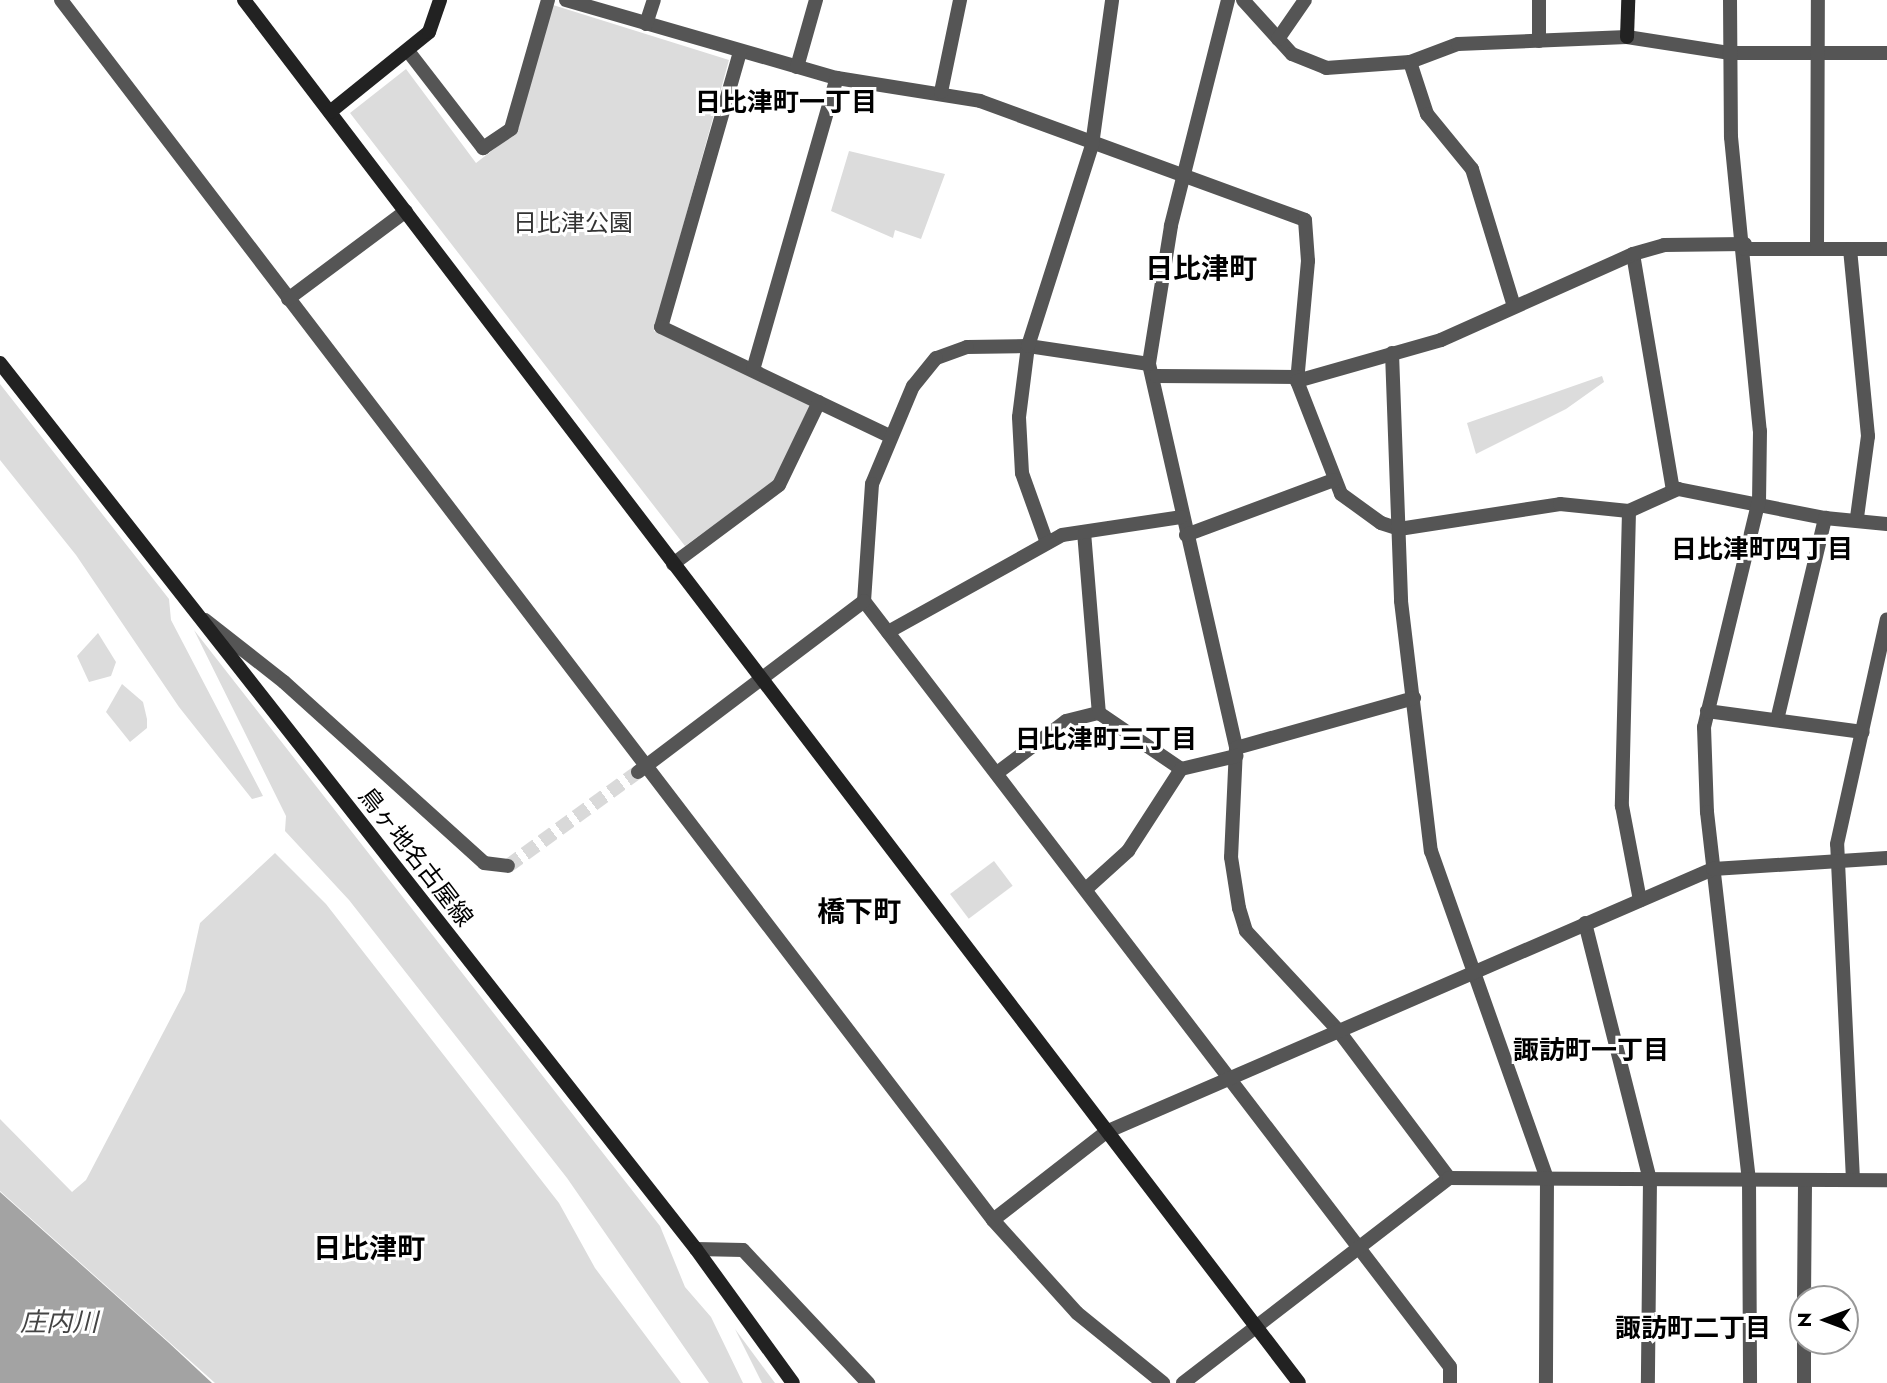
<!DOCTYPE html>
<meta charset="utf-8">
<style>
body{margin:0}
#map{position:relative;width:1887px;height:1383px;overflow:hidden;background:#fff;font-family:Jost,"Noto Sans JP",sans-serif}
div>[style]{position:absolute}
.green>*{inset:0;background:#dcdcdc;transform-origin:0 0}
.water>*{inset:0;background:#a3a3a3}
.street-tunnel>*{height:14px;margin-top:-7px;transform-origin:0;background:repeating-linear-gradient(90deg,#d9d9d9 0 14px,transparent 0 21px)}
.street>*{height:14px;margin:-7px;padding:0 7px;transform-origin:7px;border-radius:7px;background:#555}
.secondary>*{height:14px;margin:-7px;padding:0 7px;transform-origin:7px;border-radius:7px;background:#222}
span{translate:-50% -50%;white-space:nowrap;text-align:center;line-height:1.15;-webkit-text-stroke:6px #fff;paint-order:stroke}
.park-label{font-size:24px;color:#333}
.street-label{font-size:24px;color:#000}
.neighbourhood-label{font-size:26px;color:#000;font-weight:700}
.water-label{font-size:26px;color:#444;font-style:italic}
.quarter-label{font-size:28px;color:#000;font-weight:700}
.north{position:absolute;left:1789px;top:1285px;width:70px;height:70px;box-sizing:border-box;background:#fff;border:2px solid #999;border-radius:50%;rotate:270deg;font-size:19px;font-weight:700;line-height:28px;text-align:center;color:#000}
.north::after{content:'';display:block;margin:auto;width:24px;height:32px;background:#000;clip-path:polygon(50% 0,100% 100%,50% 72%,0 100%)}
</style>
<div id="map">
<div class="green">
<i style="clip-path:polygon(553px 5px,729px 60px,654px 331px,810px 405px,774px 481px,685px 546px,350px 113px,406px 69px,476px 163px,516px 132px)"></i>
<i style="clip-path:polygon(849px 151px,945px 174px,921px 239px,895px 230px,893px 238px,831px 211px)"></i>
<i style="clip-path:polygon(1602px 376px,1604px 382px,1566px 409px,1476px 454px,1467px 423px)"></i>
<i style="clip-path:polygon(0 384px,169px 599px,171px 620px,263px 796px,252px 799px,179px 707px,76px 555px,0 460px)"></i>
<i style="clip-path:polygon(194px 630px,660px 1226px,685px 1287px,711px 1317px,743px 1383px,709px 1383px,567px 1178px,349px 900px,285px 831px,286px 816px)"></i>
<i style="clip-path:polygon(98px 633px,116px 662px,111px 676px,89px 682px,77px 656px)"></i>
<i style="clip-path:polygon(122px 684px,143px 702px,147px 719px,147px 728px,130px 742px,106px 712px)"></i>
<i style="clip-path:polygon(275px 853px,326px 904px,559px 1203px,595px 1268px,681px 1383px,215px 1383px,0 1191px,0 1119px,72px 1192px,86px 1180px,185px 991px,200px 923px)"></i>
<i style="left:994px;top:861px;width:31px;height:55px;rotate:53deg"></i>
<i style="clip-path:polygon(735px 1329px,775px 1383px,762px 1383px)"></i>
</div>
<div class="water">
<i style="clip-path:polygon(0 1192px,169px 1343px,212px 1383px,0 1383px)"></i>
</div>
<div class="street-tunnel">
<i style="left:508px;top:866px;width:160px;rotate:-35.9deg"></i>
</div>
<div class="street">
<i style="left:61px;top:0;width:1535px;rotate:52.62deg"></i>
<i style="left:993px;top:1220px;width:125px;rotate:47.9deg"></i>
<i style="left:1077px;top:1313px;width:111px;rotate:39.1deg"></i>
<i style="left:566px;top:0;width:282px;rotate:16.1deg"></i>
<i style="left:837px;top:78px;width:145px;rotate:9.1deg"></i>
<i style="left:980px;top:101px;width:346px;rotate:20.1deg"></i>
<i style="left:1305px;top:220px;width:41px;rotate:85.8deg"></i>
<i style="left:1308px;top:261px;width:121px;rotate:95.2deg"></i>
<i style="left:1297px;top:381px;width:121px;rotate:68.7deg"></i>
<i style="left:1341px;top:494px;width:49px;rotate:35.9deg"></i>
<i style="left:1381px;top:523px;width:19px;rotate:18deg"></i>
<i style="left:1399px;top:529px;width:163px;rotate:-8.8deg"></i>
<i style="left:1560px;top:504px;width:69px;rotate:5.8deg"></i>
<i style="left:1629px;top:511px;width:54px;rotate:-24.2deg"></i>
<i style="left:1678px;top:489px;width:150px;rotate:11.2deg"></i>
<i style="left:1825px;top:518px;width:62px;rotate:5.5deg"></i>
<i style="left:1228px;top:0;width:233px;rotate:104.2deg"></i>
<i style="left:1171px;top:226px;width:140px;rotate:99.1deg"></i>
<i style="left:1149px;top:364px;width:394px;rotate:77.2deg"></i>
<i style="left:1236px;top:748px;width:109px;rotate:92.6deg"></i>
<i style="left:1231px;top:857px;width:52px;rotate:81.1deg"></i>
<i style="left:1239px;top:908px;width:24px;rotate:73deg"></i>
<i style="left:1246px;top:931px;width:135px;rotate:47.1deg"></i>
<i style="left:1338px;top:1030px;width:185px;rotate:53.1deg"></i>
<i style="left:1243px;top:0;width:73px;rotate:47.8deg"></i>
<i style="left:1292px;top:54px;width:37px;rotate:22deg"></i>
<i style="left:1326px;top:68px;width:84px;rotate:-4.1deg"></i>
<i style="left:1410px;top:62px;width:51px;rotate:-20.6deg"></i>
<i style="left:1458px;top:44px;width:169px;rotate:-2.4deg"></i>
<i style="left:1627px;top:37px;width:103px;rotate:8.9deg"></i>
<i style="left:1729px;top:53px;width:158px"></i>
<i style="left:1539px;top:0;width:41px;rotate:90deg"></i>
<i style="left:1730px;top:0;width:137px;rotate:89.6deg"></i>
<i style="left:1731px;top:137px;width:295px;rotate:84.4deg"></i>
<i style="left:1760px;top:431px;width:69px;rotate:90.8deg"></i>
<i style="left:1759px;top:500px;width:234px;rotate:103.6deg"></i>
<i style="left:1704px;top:727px;width:85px;rotate:88deg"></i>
<i style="left:1707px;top:812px;width:369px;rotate:83.5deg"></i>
<i style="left:1749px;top:1179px;width:204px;rotate:89.7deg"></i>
<i style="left:646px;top:24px;width:25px;rotate:-72deg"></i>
<i style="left:1278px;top:39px;width:47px;rotate:-55.3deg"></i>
<i style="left:408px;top:51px;width:123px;rotate:52.3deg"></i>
<i style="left:483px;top:148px;width:34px;rotate:-34deg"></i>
<i style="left:511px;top:129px;width:134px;rotate:-74deg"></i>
<i style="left:740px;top:52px;width:286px;rotate:106deg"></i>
<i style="left:661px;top:327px;width:254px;rotate:25.5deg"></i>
<i style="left:1410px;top:62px;width:55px;rotate:71.9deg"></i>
<i style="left:1427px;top:114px;width:71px;rotate:50.7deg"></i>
<i style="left:1472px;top:169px;width:140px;rotate:73deg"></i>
<i style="left:797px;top:67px;width:70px;rotate:-74.2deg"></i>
<i style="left:941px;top:92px;width:94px;rotate:-78.3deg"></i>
<i style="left:1745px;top:249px;width:142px"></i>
<i style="left:1817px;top:249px;width:249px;rotate:-89.8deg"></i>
<i style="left:1850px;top:249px;width:188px;rotate:84.5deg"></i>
<i style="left:1868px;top:436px;width:82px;rotate:97.7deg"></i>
<i style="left:1633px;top:254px;width:240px;rotate:80.4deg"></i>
<i style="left:288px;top:299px;width:147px;rotate:-36.7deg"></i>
<i style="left:1392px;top:353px;width:248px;rotate:87.9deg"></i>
<i style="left:1401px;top:601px;width:252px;rotate:83.2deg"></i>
<i style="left:1431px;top:851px;width:347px;rotate:70.5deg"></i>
<i style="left:1547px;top:1178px;width:205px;rotate:90.3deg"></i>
<i style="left:1149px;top:364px;width:122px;rotate:-171.5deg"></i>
<i style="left:1028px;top:346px;width:61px;rotate:179.1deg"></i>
<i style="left:967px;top:347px;width:33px;rotate:160deg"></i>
<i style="left:936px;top:358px;width:36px;rotate:129deg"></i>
<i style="left:913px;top:386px;width:106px;rotate:112.7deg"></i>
<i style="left:872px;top:484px;width:117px;rotate:93.9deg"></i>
<i style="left:864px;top:601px;width:964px;rotate:52.58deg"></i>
<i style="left:1450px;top:1367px;width:16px;rotate:90deg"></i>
<i style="left:753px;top:370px;width:304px;rotate:-74deg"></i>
<i style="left:1156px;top:376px;width:141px;rotate:0.4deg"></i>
<i style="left:1297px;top:381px;width:150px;rotate:-15.9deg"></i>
<i style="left:1441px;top:340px;width:210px;rotate:-24.1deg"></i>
<i style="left:1633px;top:254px;width:32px;rotate:-16deg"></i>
<i style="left:1664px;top:245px;width:81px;rotate:-0.7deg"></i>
<i style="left:1629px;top:511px;width:295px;rotate:91.4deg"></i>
<i style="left:1622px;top:806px;width:96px;rotate:79.2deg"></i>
<i style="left:1084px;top:532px;width:182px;rotate:85.3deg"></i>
<i style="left:1186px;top:535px;width:158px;rotate:-20.4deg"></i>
<i style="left:1047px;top:543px;width:74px;rotate:-109.7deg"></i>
<i style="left:1022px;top:473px;width:56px;rotate:-93.1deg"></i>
<i style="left:1019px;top:417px;width:72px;rotate:-82.8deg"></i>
<i style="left:1028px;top:346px;width:211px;rotate:-72.3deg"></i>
<i style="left:1092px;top:145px;width:146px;rotate:-82.1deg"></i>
<i style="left:673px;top:564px;width:132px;rotate:-36.7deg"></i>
<i style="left:779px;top:485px;width:92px;rotate:-64.3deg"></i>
<i style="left:205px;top:620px;width:100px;rotate:38.1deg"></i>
<i style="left:284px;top:682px;width:270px;rotate:42.1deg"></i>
<i style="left:484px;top:863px;width:24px;rotate:7deg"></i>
<i style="left:888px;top:632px;width:199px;rotate:-29.1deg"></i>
<i style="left:1062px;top:535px;width:120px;rotate:-8.6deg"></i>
<i style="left:1707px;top:711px;width:157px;rotate:7.7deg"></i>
<i style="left:1777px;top:720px;width:208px;rotate:-76.6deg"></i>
<i style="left:1236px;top:748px;width:185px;rotate:-15.7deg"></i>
<i style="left:638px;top:772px;width:283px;rotate:-37.1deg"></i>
<i style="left:997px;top:773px;width:86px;rotate:-37deg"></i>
<i style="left:1066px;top:721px;width:34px;rotate:-14deg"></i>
<i style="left:1099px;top:713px;width:99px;rotate:34.3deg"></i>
<i style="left:1181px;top:769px;width:57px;rotate:-13.3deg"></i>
<i style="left:1086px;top:889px;width:57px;rotate:-42.1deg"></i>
<i style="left:1128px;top:851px;width:98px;rotate:-57.1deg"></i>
<i style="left:1585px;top:923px;width:264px;rotate:75.8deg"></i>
<i style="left:1650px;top:1179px;width:204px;rotate:90.6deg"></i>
<i style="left:1853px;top:1180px;width:336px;rotate:-92.7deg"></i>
<i style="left:1837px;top:844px;width:230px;rotate:-77.5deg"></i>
<i style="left:993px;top:1220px;width:143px;rotate:-37.9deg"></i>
<i style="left:1106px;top:1132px;width:662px;rotate:-23.43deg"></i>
<i style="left:1713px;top:869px;width:174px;rotate:-3.6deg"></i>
<i style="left:696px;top:1249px;width:47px;rotate:1.2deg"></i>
<i style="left:743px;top:1250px;width:183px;rotate:46.8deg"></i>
<i style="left:1804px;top:1299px;width:119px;rotate:-89.5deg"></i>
<i style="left:1183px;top:1383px;width:336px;rotate:-37.6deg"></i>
<i style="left:1449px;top:1178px;width:438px;rotate:0.3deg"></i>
<i style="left:1804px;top:1383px;width:42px;rotate:-90deg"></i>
</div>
<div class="secondary">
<i style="left:244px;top:0;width:1739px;rotate:52.66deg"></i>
<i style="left:1627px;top:37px;width:37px;rotate:-88deg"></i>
<i style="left:330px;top:112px;width:127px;rotate:-38.9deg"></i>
<i style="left:429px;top:32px;width:34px;rotate:-71deg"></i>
<i style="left:0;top:363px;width:1127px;rotate:51.85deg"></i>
<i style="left:696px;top:1249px;width:165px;rotate:54.1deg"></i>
</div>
<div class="park-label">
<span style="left:573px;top:223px">日比津公園</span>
</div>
<div class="street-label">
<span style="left:416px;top:857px;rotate:52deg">鳥ヶ地名古屋線</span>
</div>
<div class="neighbourhood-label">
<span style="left:786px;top:103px">日比津町一丁目</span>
<span style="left:1762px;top:550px">日比津町四丁目</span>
<span style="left:1106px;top:740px">日比津町三丁目</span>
<span style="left:1591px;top:1051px">諏訪町一丁目</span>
<span style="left:1693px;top:1329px">諏訪町二丁目</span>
</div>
<div class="water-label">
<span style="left:59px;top:1323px">庄内川</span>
</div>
<div class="quarter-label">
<span style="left:1201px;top:269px">日比津町</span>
<span style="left:859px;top:912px">橋下町</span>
<span style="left:369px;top:1249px">日比津町</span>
</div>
<div class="north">N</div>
</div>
